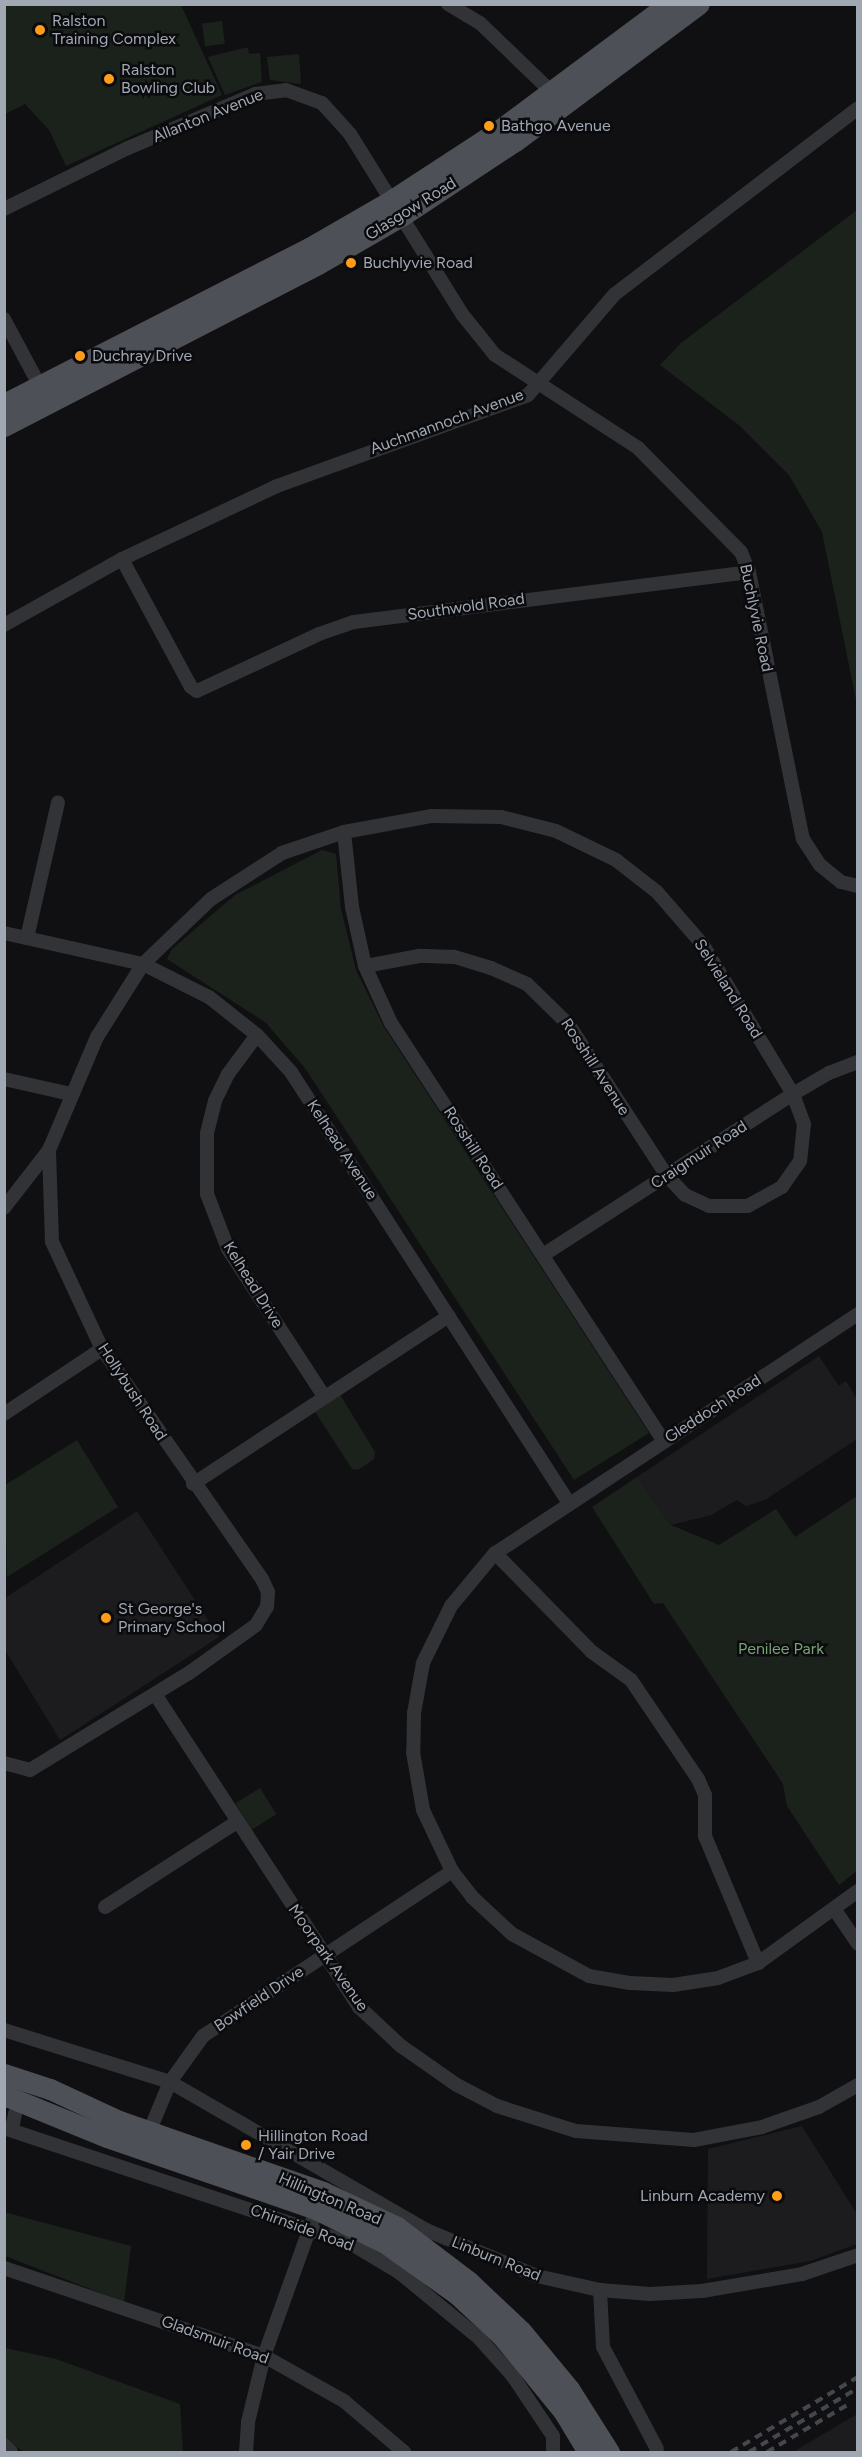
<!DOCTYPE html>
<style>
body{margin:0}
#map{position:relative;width:862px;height:2457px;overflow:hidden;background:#101012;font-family:Figtree,sans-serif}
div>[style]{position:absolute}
.built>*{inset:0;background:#1c1c1f}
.green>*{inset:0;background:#1a221b;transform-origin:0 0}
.minor>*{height:14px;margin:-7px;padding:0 7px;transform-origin:7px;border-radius:7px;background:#313337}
.primary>*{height:21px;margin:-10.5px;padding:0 10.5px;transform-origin:10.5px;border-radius:10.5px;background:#4d5057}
.rail>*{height:4px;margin-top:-2px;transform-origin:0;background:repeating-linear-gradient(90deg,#44474d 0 8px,transparent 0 14px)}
.dots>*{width:16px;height:16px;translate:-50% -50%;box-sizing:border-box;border:3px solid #0b0b0d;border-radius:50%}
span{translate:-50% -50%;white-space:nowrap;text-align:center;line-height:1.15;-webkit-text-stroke:5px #0b0b0d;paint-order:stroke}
.poi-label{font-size:16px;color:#a0a8b4}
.left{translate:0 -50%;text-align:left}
.right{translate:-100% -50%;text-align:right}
.street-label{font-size:16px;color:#a0a8b4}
.park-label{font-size:16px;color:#76a274}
.frame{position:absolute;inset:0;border:6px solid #a0a8b4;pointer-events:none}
</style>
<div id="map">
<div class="built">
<i style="clip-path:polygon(819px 1356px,839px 1386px,846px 1381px,857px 1399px,857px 1439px,765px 1500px,746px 1506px,737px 1500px,711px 1515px,671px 1525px,637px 1477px)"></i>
<i style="clip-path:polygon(137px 1511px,219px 1637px,60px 1740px,5px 1650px,5px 1598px)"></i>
<i style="clip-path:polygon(802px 2126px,857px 2214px,857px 2244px,810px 2261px,707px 2279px,708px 2149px)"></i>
<i style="clip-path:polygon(857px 2414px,857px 2452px,793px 2452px)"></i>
</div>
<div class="green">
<i style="clip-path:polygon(4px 5px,181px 5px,222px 95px,66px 166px,49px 130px,25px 104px,5px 114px)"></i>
<i style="left:222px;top:21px;width:23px;height:20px;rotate:83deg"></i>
<i style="clip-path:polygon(244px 48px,248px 48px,249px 54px,260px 53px,262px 82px,225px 95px,208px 57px)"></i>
<i style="clip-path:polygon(299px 54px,301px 84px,270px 80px,267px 57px)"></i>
<i style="clip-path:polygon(857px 210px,857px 705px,822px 532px,789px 475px,740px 426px,660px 365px,681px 343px)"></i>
<i style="clip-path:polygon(322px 850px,336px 854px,341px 909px,356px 970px,384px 1027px,649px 1433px,574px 1480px,305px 1068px,265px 1022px,167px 959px,172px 949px,235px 895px)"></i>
<i style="clip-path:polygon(339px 1393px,375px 1452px,374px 1459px,358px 1470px,352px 1469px,314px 1410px)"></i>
<i style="clip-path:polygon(77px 1440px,118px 1507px,7px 1577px,5px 1485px)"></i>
<i style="clip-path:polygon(637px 1477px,671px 1525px,719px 1545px,776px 1509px,795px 1537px,857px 1496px,858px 1870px,839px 1885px,787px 1806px,783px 1784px,663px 1603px,654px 1604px,592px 1507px)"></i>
<i style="left:260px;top:1788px;width:31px;height:29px;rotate:58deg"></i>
<i style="clip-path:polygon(4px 2212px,131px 2246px,124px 2302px,5px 2256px)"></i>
<i style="clip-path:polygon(5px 2348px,56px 2359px,180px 2404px,183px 2452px,24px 2452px,5px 2439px)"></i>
</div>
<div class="minor">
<i style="left:448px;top:4px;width:37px;rotate:31deg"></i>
<i style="left:480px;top:23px;width:107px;rotate:43.9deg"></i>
<i style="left:4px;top:209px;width:138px;rotate:-26.2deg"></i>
<i style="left:128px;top:148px;width:138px;rotate:-23deg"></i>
<i style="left:255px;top:94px;width:31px;rotate:-7deg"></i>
<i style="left:286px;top:90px;width:38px;rotate:20deg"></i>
<i style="left:322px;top:103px;width:42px;rotate:47.9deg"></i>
<i style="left:350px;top:134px;width:212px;rotate:58.1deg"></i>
<i style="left:462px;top:314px;width:53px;rotate:51.2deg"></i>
<i style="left:495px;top:355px;width:171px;rotate:33deg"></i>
<i style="left:638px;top:448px;width:146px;rotate:45.3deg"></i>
<i style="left:741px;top:552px;width:22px;rotate:68deg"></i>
<i style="left:749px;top:572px;width:272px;rotate:78.6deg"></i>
<i style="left:803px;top:839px;width:31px;rotate:57deg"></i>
<i style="left:820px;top:865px;width:27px;rotate:39deg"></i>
<i style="left:841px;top:882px;width:17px;rotate:13deg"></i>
<i style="left:4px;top:319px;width:83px;rotate:61.9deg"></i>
<i style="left:122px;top:559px;width:145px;rotate:61.7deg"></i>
<i style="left:191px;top:687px;width:7px;rotate:34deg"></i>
<i style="left:197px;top:691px;width:135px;rotate:-25deg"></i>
<i style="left:319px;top:634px;width:37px;rotate:-19deg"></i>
<i style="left:354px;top:622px;width:398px;rotate:-7.2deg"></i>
<i style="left:4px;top:625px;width:135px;rotate:-29.2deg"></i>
<i style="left:122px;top:559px;width:171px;rotate:-25.2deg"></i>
<i style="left:277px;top:486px;width:267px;rotate:-19.9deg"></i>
<i style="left:528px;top:395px;width:133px;rotate:-49.3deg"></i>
<i style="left:615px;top:294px;width:306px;rotate:-37.4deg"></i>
<i style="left:344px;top:832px;width:75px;rotate:83.9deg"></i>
<i style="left:352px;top:907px;width:60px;rotate:77.6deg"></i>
<i style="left:365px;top:966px;width:63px;rotate:65.5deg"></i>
<i style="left:391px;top:1023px;width:499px;rotate:56.9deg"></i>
<i style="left:4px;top:933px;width:142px;rotate:12.6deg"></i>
<i style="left:143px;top:964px;width:74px;rotate:26.6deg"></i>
<i style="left:209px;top:997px;width:61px;rotate:38.4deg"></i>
<i style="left:257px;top:1035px;width:50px;rotate:47.4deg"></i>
<i style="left:291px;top:1072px;width:513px;rotate:57.18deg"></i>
<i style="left:27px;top:938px;width:139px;rotate:-77.1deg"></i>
<i style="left:257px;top:1035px;width:49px;rotate:126.6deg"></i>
<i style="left:228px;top:1074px;width:30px;rotate:116deg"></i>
<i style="left:215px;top:1101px;width:34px;rotate:104deg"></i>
<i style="left:207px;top:1134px;width:60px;rotate:90deg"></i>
<i style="left:207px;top:1194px;width:59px;rotate:69.1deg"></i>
<i style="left:228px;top:1249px;width:176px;rotate:56.9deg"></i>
<i style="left:4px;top:1079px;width:69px;rotate:12.6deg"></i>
<i style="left:4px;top:1208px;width:73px;rotate:-52.2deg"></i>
<i style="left:543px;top:1255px;width:297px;rotate:-32.8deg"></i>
<i style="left:793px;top:1094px;width:42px;rotate:-30.3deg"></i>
<i style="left:829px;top:1073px;width:31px;rotate:-21deg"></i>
<i style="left:858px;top:1314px;width:435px;rotate:146.6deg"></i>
<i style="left:495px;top:1553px;width:69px;rotate:129.7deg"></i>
<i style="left:451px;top:1606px;width:64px;rotate:116.2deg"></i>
<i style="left:423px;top:1663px;width:51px;rotate:100.2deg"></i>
<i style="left:414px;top:1713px;width:39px;rotate:91deg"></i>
<i style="left:413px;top:1752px;width:59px;rotate:80.2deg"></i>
<i style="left:423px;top:1810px;width:68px;rotate:64.6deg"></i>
<i style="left:452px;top:1871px;width:33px;rotate:52deg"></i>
<i style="left:472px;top:1897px;width:54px;rotate:42.8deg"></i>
<i style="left:512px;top:1934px;width:88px;rotate:28.6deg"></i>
<i style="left:589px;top:1976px;width:42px;rotate:9.7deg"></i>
<i style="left:630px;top:1983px;width:43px;rotate:2.7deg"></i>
<i style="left:673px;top:1985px;width:46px;rotate:-8.8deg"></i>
<i style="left:718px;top:1978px;width:43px;rotate:-20.6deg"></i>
<i style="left:758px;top:1963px;width:123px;rotate:-35.8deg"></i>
<i style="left:4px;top:1414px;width:118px;rotate:-33.6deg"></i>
<i style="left:193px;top:1484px;width:306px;rotate:-33.3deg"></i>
<i style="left:495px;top:1553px;width:139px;rotate:45.6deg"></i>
<i style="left:592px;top:1652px;width:48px;rotate:35.7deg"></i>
<i style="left:631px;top:1680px;width:120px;rotate:55.9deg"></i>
<i style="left:698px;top:1779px;width:17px;rotate:66deg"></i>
<i style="left:705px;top:1795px;width:41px;rotate:90deg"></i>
<i style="left:705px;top:1836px;width:138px;rotate:67.3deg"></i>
<i style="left:155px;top:1694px;width:374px;rotate:56.9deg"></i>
<i style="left:359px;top:2007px;width:57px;rotate:42.9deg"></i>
<i style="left:401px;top:2046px;width:68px;rotate:34.9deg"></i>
<i style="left:457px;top:2085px;width:45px;rotate:27.7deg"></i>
<i style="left:497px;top:2106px;width:83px;rotate:17.6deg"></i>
<i style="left:576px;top:2131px;width:118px;rotate:4.4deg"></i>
<i style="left:694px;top:2140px;width:69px;rotate:-10.8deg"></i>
<i style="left:762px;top:2127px;width:60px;rotate:-19.3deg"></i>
<i style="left:819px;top:2107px;width:45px;rotate:-29.4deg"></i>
<i style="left:4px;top:1763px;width:27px;rotate:15deg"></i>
<i style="left:30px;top:1770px;width:186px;rotate:-31.4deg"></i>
<i style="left:189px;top:1673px;width:82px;rotate:-35.6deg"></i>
<i style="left:256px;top:1625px;width:21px;rotate:-59deg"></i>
<i style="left:267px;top:1607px;width:15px;rotate:-86deg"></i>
<i style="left:268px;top:1592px;width:14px;rotate:-115deg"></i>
<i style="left:262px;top:1579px;width:280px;rotate:-124.8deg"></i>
<i style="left:102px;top:1349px;width:118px;rotate:-115deg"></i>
<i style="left:52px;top:1242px;width:92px;rotate:-91.9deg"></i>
<i style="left:49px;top:1150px;width:123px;rotate:-67deg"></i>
<i style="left:97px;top:1037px;width:86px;rotate:-57.8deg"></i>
<i style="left:143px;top:964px;width:94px;rotate:-43.7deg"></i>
<i style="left:211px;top:899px;width:85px;rotate:-32.9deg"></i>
<i style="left:282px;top:853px;width:65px;rotate:-18.7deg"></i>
<i style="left:344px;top:832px;width:88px;rotate:-10.4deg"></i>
<i style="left:431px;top:816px;width:70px;rotate:0.8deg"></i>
<i style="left:501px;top:817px;width:57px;rotate:14.3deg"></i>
<i style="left:556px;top:831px;width:67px;rotate:25.8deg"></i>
<i style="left:616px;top:860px;width:52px;rotate:38deg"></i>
<i style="left:657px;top:892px;width:70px;rotate:49deg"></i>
<i style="left:703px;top:945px;width:174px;rotate:58.9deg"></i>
<i style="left:793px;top:1094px;width:32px;rotate:70deg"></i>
<i style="left:804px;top:1124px;width:37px;rotate:96deg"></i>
<i style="left:800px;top:1161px;width:32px;rotate:125deg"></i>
<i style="left:782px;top:1187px;width:39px;rotate:151deg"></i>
<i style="left:748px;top:1206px;width:39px;rotate:180deg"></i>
<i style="left:709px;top:1206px;width:26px;rotate:-155deg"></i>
<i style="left:685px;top:1195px;width:26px;rotate:-133deg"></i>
<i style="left:667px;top:1176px;width:180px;rotate:-123deg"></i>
<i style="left:569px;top:1025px;width:59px;rotate:-135.7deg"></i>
<i style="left:527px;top:984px;width:39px;rotate:-156deg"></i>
<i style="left:491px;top:968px;width:39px;rotate:-163deg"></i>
<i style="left:454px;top:957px;width:35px;rotate:-178deg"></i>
<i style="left:419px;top:956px;width:55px;rotate:169.5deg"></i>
<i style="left:105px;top:1907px;width:157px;rotate:-32.8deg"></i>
<i style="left:835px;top:1910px;width:41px;rotate:55.9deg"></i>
<i style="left:4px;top:2030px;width:174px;rotate:17.4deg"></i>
<i style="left:170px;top:2082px;width:296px;rotate:30deg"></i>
<i style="left:426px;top:2230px;width:120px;rotate:22.5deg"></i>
<i style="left:537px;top:2276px;width:65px;rotate:12.5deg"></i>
<i style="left:600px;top:2290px;width:50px;rotate:4.6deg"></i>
<i style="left:650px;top:2294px;width:52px;rotate:-3.3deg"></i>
<i style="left:702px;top:2291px;width:101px;rotate:-9.6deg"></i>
<i style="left:802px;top:2274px;width:59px;rotate:-18.7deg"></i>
<i style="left:4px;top:2128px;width:365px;rotate:18.4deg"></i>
<i style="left:350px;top:2243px;width:58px;rotate:31deg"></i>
<i style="left:400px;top:2273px;width:102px;rotate:39.4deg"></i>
<i style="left:479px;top:2338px;width:50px;rotate:48.3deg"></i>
<i style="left:512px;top:2375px;width:73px;rotate:56.1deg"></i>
<i style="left:553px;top:2436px;width:16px;rotate:90deg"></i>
<i style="left:12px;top:2129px;width:16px;rotate:-79deg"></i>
<i style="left:147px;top:2137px;width:60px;rotate:-67.3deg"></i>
<i style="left:170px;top:2082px;width:57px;rotate:-54.3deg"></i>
<i style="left:203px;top:2036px;width:299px;rotate:-33.5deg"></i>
<i style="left:4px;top:2268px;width:274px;rotate:18.7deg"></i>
<i style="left:264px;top:2356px;width:92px;rotate:29.4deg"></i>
<i style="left:344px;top:2401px;width:79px;rotate:40.4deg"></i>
<i style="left:600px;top:2290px;width:57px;rotate:87deg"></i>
<i style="left:603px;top:2347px;width:115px;rotate:62.1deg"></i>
<i style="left:4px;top:2445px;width:10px;rotate:45deg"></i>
<i style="left:246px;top:2452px;width:30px;rotate:-86deg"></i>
<i style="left:248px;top:2422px;width:68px;rotate:-76.4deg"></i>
<i style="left:264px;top:2356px;width:164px;rotate:-70.3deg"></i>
</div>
<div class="primary">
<i style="left:4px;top:404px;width:343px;rotate:-27.1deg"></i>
<i style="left:309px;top:248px;width:96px;rotate:-30deg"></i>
<i style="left:392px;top:200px;width:130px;rotate:-33.1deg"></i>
<i style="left:501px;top:129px;width:209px;rotate:-36.7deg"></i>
<i style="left:4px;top:426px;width:353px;rotate:-27.3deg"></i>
<i style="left:318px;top:264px;width:98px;rotate:-30deg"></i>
<i style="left:403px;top:215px;width:134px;rotate:-33.5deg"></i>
<i style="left:515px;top:141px;width:229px;rotate:-36.7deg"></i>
<i style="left:4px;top:2074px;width:48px;rotate:18.1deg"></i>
<i style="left:50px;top:2089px;width:76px;rotate:24.9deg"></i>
<i style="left:119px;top:2121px;width:216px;rotate:19.2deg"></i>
<i style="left:323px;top:2192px;width:82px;rotate:25.3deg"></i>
<i style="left:397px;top:2227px;width:89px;rotate:37.3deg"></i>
<i style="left:468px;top:2281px;width:73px;rotate:43.3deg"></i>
<i style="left:521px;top:2331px;width:75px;rotate:50.4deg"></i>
<i style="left:569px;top:2389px;width:75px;rotate:57.6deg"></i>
<i style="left:4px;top:2095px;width:111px;rotate:22.2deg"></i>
<i style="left:107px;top:2137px;width:221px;rotate:19deg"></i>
<i style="left:316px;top:2209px;width:77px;rotate:26.2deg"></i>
<i style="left:385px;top:2243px;width:88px;rotate:35.3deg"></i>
<i style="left:457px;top:2294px;width:62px;rotate:43deg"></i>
<i style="left:502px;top:2336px;width:98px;rotate:50.8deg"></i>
<i style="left:564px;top:2412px;width:47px;rotate:59deg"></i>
</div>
<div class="rail">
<i style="left:731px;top:2452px;width:147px;rotate:-30.6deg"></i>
<i style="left:749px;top:2452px;width:126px;rotate:-30.4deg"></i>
<i style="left:767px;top:2452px;width:93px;rotate:-30.4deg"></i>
</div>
<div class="dots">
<i style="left:40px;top:30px;background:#ff9d1b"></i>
<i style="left:109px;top:79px;background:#ff9d1b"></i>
<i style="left:489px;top:126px;background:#ff9d1b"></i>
<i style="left:351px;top:263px;background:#ff9d1b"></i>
<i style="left:80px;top:356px;background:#ff9d1b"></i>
<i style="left:106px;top:1618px;background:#ff9d1b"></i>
<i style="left:246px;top:2145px;background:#ff9d1b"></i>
<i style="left:777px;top:2196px;background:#ff9d1b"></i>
</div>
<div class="poi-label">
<span class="left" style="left:52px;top:30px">Ralston<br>Training Complex</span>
<span class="left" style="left:121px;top:79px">Ralston<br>Bowling Club</span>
<span class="left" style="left:501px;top:126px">Bathgo Avenue</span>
<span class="left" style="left:363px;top:263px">Buchlyvie Road</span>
<span class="left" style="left:92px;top:356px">Duchray Drive</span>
<span class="left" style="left:118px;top:1618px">St George's<br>Primary School</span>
<span class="left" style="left:258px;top:2145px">Hillington Road<br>/ Yair Drive</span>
<span class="right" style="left:765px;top:2196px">Linburn Academy</span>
</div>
<div class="street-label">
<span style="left:208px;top:116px;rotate:-22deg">Allanton Avenue</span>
<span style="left:411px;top:209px;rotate:-32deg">Glasgow Road</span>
<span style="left:447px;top:422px;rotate:-20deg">Auchmannoch Avenue</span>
<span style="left:466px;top:607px;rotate:-8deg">Southwold Road</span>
<span style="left:756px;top:618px;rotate:78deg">Buchlyvie Road</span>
<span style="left:728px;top:989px;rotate:58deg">Selvieland Road</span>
<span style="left:595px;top:1067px;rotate:57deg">Rosshill Avenue</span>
<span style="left:473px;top:1148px;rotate:57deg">Rosshill Road</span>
<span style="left:342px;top:1150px;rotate:57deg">Kelhead Avenue</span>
<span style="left:699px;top:1155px;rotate:-33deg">Craigmuir Road</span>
<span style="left:253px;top:1285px;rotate:58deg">Kelhead Drive</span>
<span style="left:132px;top:1392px;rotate:57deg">Hollybush Road</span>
<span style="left:713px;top:1409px;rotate:-33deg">Gleddoch Road</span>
<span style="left:328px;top:1958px;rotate:55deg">Moorpark Avenue</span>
<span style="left:259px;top:1999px;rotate:-34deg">Bowfield Drive</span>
<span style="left:330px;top:2199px;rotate:23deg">Hillington Road</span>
<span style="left:302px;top:2228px;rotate:20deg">Chirnside Road</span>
<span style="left:496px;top:2259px;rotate:22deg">Linburn Road</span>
<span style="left:215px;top:2340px;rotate:20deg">Gladsmuir Road</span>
</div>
<div class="park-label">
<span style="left:781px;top:1649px">Penilee Park</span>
</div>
<div class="frame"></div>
</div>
